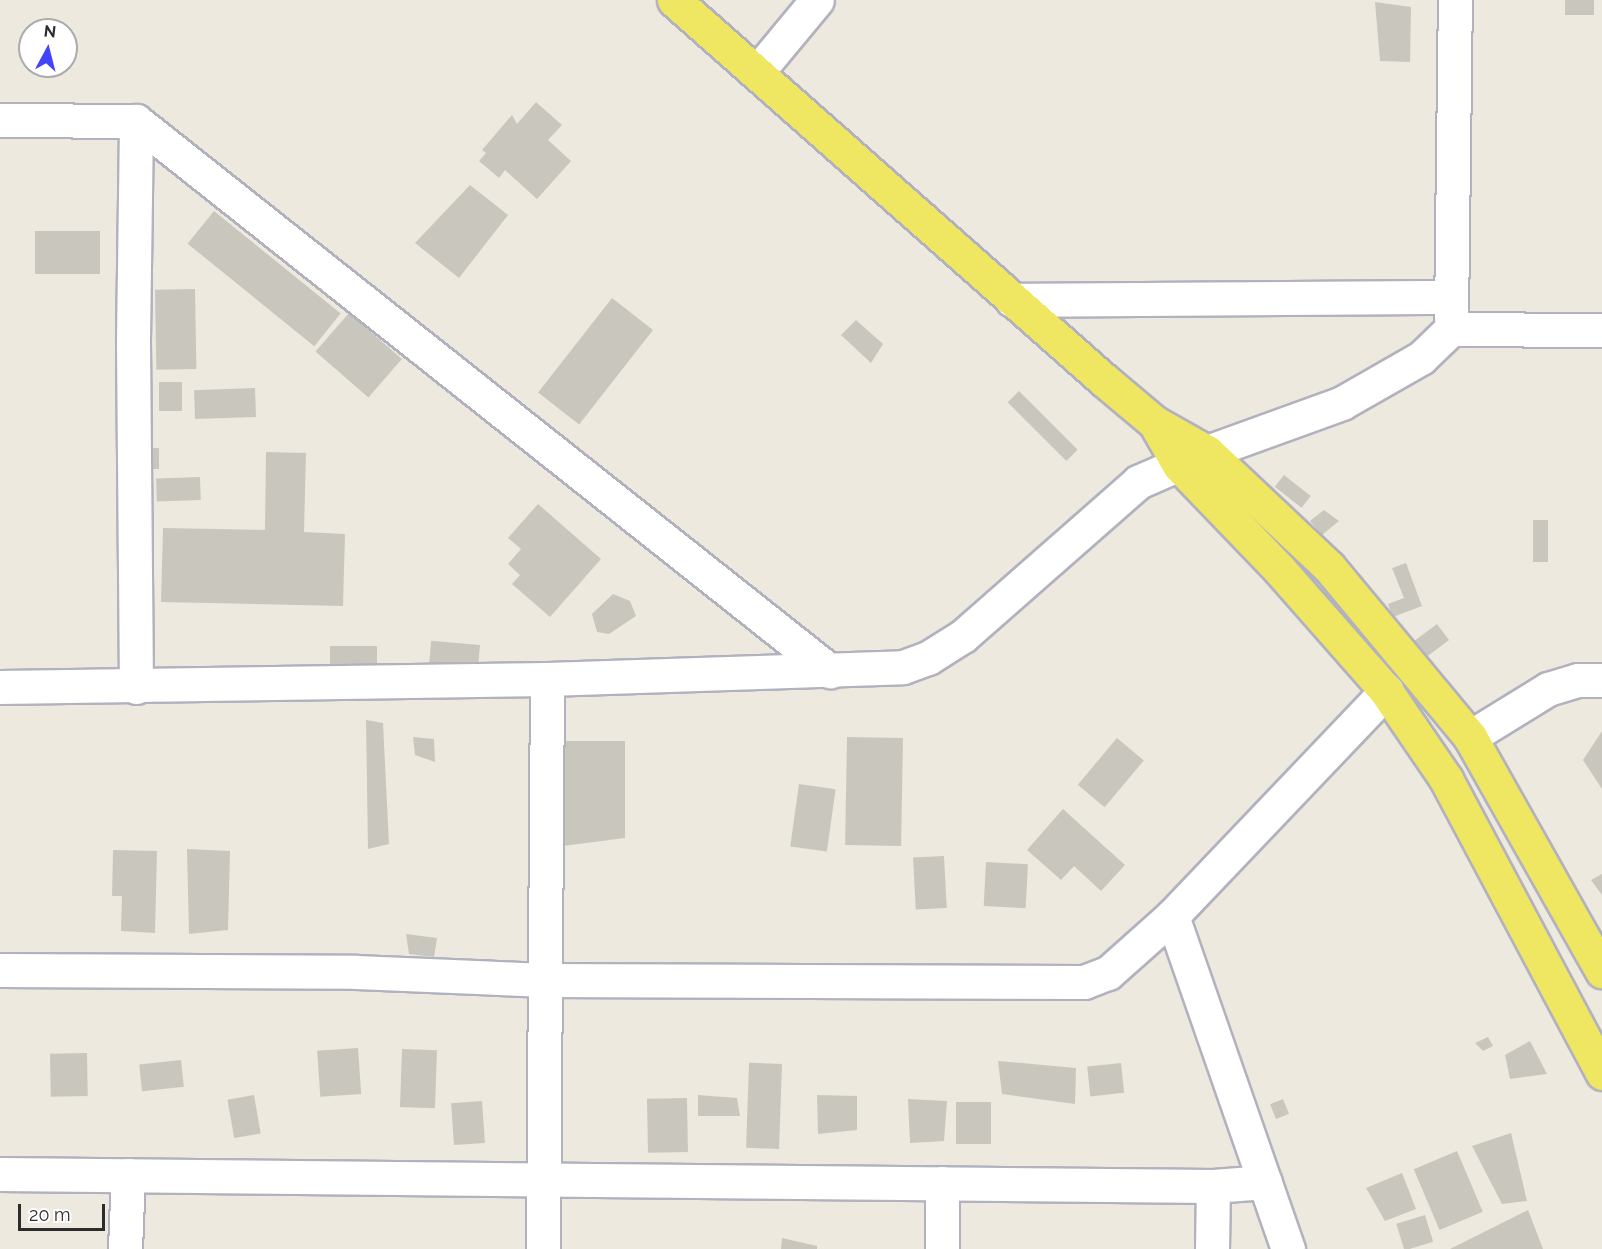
<!DOCTYPE html>
<style>
body{margin:0}
#map{position:relative;width:1602px;height:1249px;overflow:hidden;background:#ede9df;font-family:Raleway,sans-serif}
div>[style]{position:absolute}
.building>*{inset:0;background:#c9c7bd;transform-origin:0 0}
.roads{filter:drop-shadow(2px 0 #b2b2bf) drop-shadow(-2px 0 #b2b2bf) drop-shadow(0 2px #b2b2bf) drop-shadow(0 -2px #b2b2bf)}
.minor>*{height:33px;margin:-16.5px;padding:0 16.5px;transform-origin:16.5px;border-radius:16.5px;background:#fff}
.major>*{height:33px;margin:-16.5px;padding:0 16.5px;transform-origin:16.5px;border-radius:16.5px;background:#efe662}
span{translate:-50% -50%;white-space:nowrap;text-align:center;line-height:1.15;-webkit-text-stroke:6px #fff;paint-order:stroke}
.north{position:absolute;left:18px;top:18px;width:60px;height:60px;box-sizing:border-box;background:#fff;border:2px solid #ababab;border-radius:50%;rotate:7deg;font-size:16px;font-weight:700;line-height:24px;text-align:center;color:#2c2c2c}
.north::after{content:'';display:block;margin:auto;width:21px;height:27px;background:#4144f8;clip-path:polygon(50% 0,100% 100%,50% 72%,0 100%)}
.scale{position:absolute;left:18px;top:1204px;width:87px;height:27px;box-sizing:border-box;border:3px solid #2c2c2c;border-top:0;padding-left:8px;font-size:18px;line-height:21px;white-space:nowrap;color:#2c2c2c;-webkit-text-stroke:4px #fff;paint-order:stroke}
</style>
<div id="map">
<div class="building">
<i style="left:1565px;top:0;width:29px;height:15px"></i>
<i style="clip-path:polygon(1375px 2px,1411px 7px,1410px 62px,1380px 61px)"></i>
<i style="clip-path:polygon(536px 102px,562px 125px,548px 140px,571px 161px,537px 199px,505px 170px,499px 178px,479px 161px,486px 153px,482px 150px,512px 115px,517px 124px)"></i>
<i style="clip-path:polygon(470px 185px,508px 215px,459px 278px,415px 243px)"></i>
<i style="left:214px;top:211px;width:163px;height:42px;rotate:39deg"></i>
<i style="left:35px;top:231px;width:65px;height:43px"></i>
<i style="left:195px;top:289px;width:80px;height:40px;rotate:89deg"></i>
<i style="left:612px;top:298px;width:52px;height:120px;rotate:38deg"></i>
<i style="left:349px;top:313px;width:70px;height:51px;rotate:41deg"></i>
<i style="clip-path:polygon(856px 320px,883px 344px,871px 363px,841px 335px)"></i>
<i style="left:159px;top:382px;width:23px;height:29px"></i>
<i style="left:255px;top:388px;width:29px;height:61px;rotate:88deg"></i>
<i style="left:1019px;top:391px;width:83px;height:16px;rotate:45deg"></i>
<i style="left:144px;top:448px;width:15px;height:21px"></i>
<i style="clip-path:polygon(266px 452px,306px 453px,304px 532px,345px 534px,343px 606px,161px 602px,163px 528px,265px 530px)"></i>
<i style="left:1284px;top:475px;width:34px;height:15px;rotate:38deg"></i>
<i style="left:200px;top:477px;width:23px;height:44px;rotate:88deg"></i>
<i style="clip-path:polygon(538px 504px,601px 559px,550px 617px,512px 584px,520px 575px,508px 564px,521px 549px,508px 538px)"></i>
<i style="clip-path:polygon(1324px 510px,1339px 521px,1322px 535px,1310px 521px)"></i>
<i style="left:1533px;top:520px;width:15px;height:42px"></i>
<i style="clip-path:polygon(1406px 563px,1422px 606px,1393px 617px,1388px 604px,1404px 598px,1392px 568px)"></i>
<i style="clip-path:polygon(613px 594px,630px 601px,636px 616px,609px 634px,597px 632px,592px 614px)"></i>
<i style="left:1437px;top:624px;width:20px;height:28px;rotate:53deg"></i>
<i style="left:480px;top:645px;width:24px;height:49px;rotate:95deg"></i>
<i style="left:377px;top:646px;width:23px;height:47px;rotate:90deg"></i>
<i style="clip-path:polygon(366px 720px,383px 723px,389px 844px,368px 849px)"></i>
<i style="clip-path:polygon(1602px 731px,1602px 789px,1583px 760px)"></i>
<i style="clip-path:polygon(413px 737px,434px 739px,435px 762px,415px 755px)"></i>
<i style="left:847px;top:737px;width:56px;height:108px;rotate:1deg"></i>
<i style="left:1117px;top:738px;width:35px;height:61px;rotate:40deg"></i>
<i style="clip-path:polygon(558px 741px,625px 741px,625px 838px,563px 846px)"></i>
<i style="left:799px;top:784px;width:37px;height:63px;rotate:8deg"></i>
<i style="clip-path:polygon(1063px 809px,1125px 865px,1101px 891px,1074px 866px,1061px 880px,1027px 850px)"></i>
<i style="clip-path:polygon(187px 849px,230px 851px,228px 930px,189px 934px)"></i>
<i style="clip-path:polygon(113px 850px,157px 851px,155px 933px,121px 931px,122px 896px,112px 896px)"></i>
<i style="left:944px;top:856px;width:52px;height:31px;rotate:87deg"></i>
<i style="left:986px;top:862px;width:42px;height:44px;rotate:3deg"></i>
<i style="clip-path:polygon(1602px 874px,1602px 895px,1591px 880px)"></i>
<i style="clip-path:polygon(406px 934px,437px 938px,434px 957px,409px 954px)"></i>
<i style="clip-path:polygon(1488px 1037px,1493px 1046px,1483px 1051px,1475px 1043px)"></i>
<i style="clip-path:polygon(1530px 1041px,1547px 1074px,1510px 1079px,1505px 1055px)"></i>
<i style="left:358px;top:1048px;width:46px;height:41px;rotate:86deg"></i>
<i style="left:402px;top:1049px;width:35px;height:58px;rotate:2deg"></i>
<i style="left:87px;top:1053px;width:43px;height:37px;rotate:89deg"></i>
<i style="left:181px;top:1060px;width:27px;height:42px;rotate:84deg"></i>
<i style="clip-path:polygon(998px 1061px,1076px 1068px,1075px 1104px,1002px 1094px)"></i>
<i style="left:1121px;top:1063px;width:30px;height:34px;rotate:84deg"></i>
<i style="left:782px;top:1064px;width:85px;height:33px;rotate:92deg"></i>
<i style="left:254px;top:1095px;width:39px;height:27px;rotate:80deg"></i>
<i style="clip-path:polygon(698px 1095px,737px 1098px,740px 1116px,698px 1116px)"></i>
<i style="clip-path:polygon(817px 1095px,857px 1096px,857px 1130px,818px 1134px)"></i>
<i style="left:687px;top:1098px;width:54px;height:40px;rotate:89deg"></i>
<i style="clip-path:polygon(908px 1099px,947px 1101px,944px 1141px,910px 1143px)"></i>
<i style="left:1283px;top:1099px;width:16px;height:14px;rotate:68deg"></i>
<i style="left:482px;top:1101px;width:42px;height:31px;rotate:86deg"></i>
<i style="left:956px;top:1102px;width:35px;height:42px"></i>
<i style="clip-path:polygon(1511px 1133px,1527px 1201px,1502px 1204px,1472px 1146px)"></i>
<i style="left:1457px;top:1151px;width:66px;height:47px;rotate:67deg"></i>
<i style="clip-path:polygon(1402px 1173px,1416px 1209px,1385px 1221px,1366px 1188px)"></i>
<i style="clip-path:polygon(1528px 1210px,1543px 1249px,1450px 1249px)"></i>
<i style="left:1425px;top:1215px;width:28px;height:30px;rotate:73deg"></i>
<i style="clip-path:polygon(782px 1238px,817px 1246px,817px 1249px,781px 1249px)"></i>
</div>
<div class="roads">
<div class="minor">
<i style="left:758px;top:71px;width:92px;rotate:-50.3deg"></i>
<i style="left:0;top:120px;width:136px;rotate:0.4deg"></i>
<i style="left:136px;top:121px;width:886px;rotate:38.4deg"></i>
<i style="left:1012px;top:300px;width:438px;rotate:-0.4deg"></i>
<i style="left:1451px;top:318px;width:318px;rotate:-89.3deg"></i>
<i style="left:0;top:687px;width:547px;rotate:-0.84deg"></i>
<i style="left:547px;top:679px;width:356px;rotate:-1.9deg"></i>
<i style="left:903px;top:667px;width:27px;rotate:-20deg"></i>
<i style="left:928px;top:658px;width:41px;rotate:-32.2deg"></i>
<i style="left:963px;top:636px;width:233px;rotate:-41.3deg"></i>
<i style="left:1138px;top:482px;width:75px;rotate:-23.5deg"></i>
<i style="left:1207px;top:452px;width:144px;rotate:-19.9deg"></i>
<i style="left:1342px;top:403px;width:91px;rotate:-29.7deg"></i>
<i style="left:1421px;top:358px;width:42px;rotate:-44deg"></i>
<i style="left:1451px;top:329px;width:151px;rotate:0.4deg"></i>
<i style="left:136px;top:687px;width:348px;rotate:-90.5deg"></i>
<i style="left:133px;top:339px;width:218px;rotate:-89.2deg"></i>
<i style="left:1470px;top:737px;width:92px;rotate:-31.6deg"></i>
<i style="left:1548px;top:689px;width:31px;rotate:-17deg"></i>
<i style="left:1578px;top:680px;width:24px"></i>
<i style="left:1172px;top:916px;width:353px;rotate:70.8deg"></i>
<i style="left:0;top:970px;width:356px;rotate:0.3deg"></i>
<i style="left:356px;top:972px;width:189px;rotate:2.4deg"></i>
<i style="left:545px;top:980px;width:539px;rotate:0.21deg"></i>
<i style="left:1084px;top:982px;width:26px;rotate:-21deg"></i>
<i style="left:1108px;top:973px;width:86px;rotate:-41.7deg"></i>
<i style="left:1172px;top:916px;width:311px;rotate:-46.4deg"></i>
<i style="left:0;top:1174px;width:1213px;rotate:0.57deg"></i>
<i style="left:1213px;top:1186px;width:52px;rotate:-4.4deg"></i>
<i style="left:942px;top:1183px;width:66px;rotate:90deg"></i>
<i style="left:125px;top:1249px;width:74px;rotate:-87.7deg"></i>
<i style="left:543px;top:1249px;width:570px;rotate:-89.6deg"></i>
<i style="left:1212px;top:1249px;width:63px;rotate:-89.1deg"></i>
</div>
<div class="major">
<i style="left:674px;top:0;width:574px;rotate:41.47deg"></i>
<i style="left:1104px;top:380px;width:65px;rotate:40deg"></i>
<i style="left:1154px;top:422px;width:61px;rotate:29.5deg"></i>
<i style="left:1207px;top:452px;width:168px;rotate:43.3deg"></i>
<i style="left:1329px;top:567px;width:221px;rotate:50.3deg"></i>
<i style="left:1470px;top:737px;width:269px;rotate:60.6deg"></i>
<i style="left:1155px;top:423px;width:48px;rotate:60.3deg"></i>
<i style="left:1179px;top:465px;width:144px;rotate:46.1deg"></i>
<i style="left:1279px;top:569px;width:162px;rotate:48.7deg"></i>
<i style="left:1386px;top:691px;width:107px;rotate:55.7deg"></i>
<i style="left:1446px;top:779px;width:333px;rotate:62deg"></i>
</div>
</div>
<div class="north">N</div>
<div class="scale">20 m</div>
</div>
